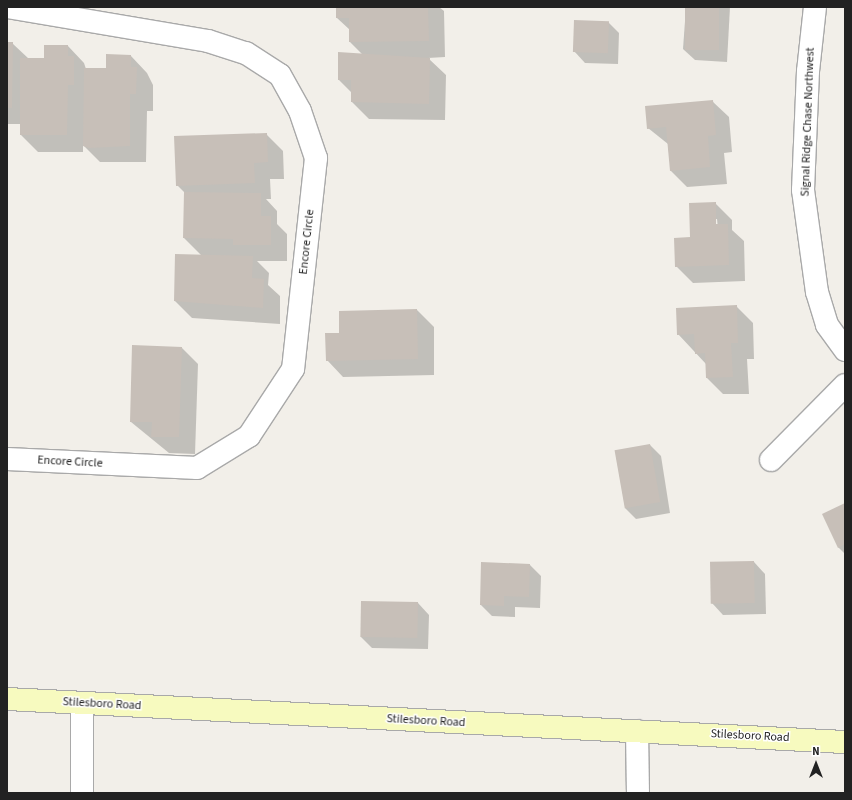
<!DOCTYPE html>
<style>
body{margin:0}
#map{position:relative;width:852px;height:800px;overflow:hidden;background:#f2efe9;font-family:"Source Sans 3",sans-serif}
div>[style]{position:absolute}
.shadow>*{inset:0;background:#0003}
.building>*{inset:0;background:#c7bfb8;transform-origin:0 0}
.roads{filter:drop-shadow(1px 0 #a9a9a9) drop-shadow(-1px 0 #a9a9a9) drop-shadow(0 1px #a9a9a9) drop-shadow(0 -1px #a9a9a9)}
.minor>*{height:22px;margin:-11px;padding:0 11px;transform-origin:11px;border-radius:11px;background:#fff}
.secondary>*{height:22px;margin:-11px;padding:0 11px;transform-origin:11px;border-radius:11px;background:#f7fabf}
span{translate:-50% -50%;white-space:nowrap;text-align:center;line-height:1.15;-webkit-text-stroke:3px #fff;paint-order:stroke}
.street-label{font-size:12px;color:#222}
.frame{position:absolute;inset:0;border:8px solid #222;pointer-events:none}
.north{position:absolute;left:796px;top:744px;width:40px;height:40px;-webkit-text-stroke:3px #fff;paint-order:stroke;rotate:0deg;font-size:11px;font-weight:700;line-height:16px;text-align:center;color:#222}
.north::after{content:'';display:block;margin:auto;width:14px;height:18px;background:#222;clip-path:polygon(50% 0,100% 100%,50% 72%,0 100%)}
</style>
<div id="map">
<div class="shadow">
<i style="clip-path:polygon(337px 7px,439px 7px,444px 11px,445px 57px,428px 58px,446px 75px,445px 120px,369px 119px,352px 102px,352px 93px,339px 80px,363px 55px,350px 42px,350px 30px,337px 18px)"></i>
<i style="clip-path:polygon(686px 7px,730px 7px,727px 62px,695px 60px,683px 49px)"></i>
<i style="clip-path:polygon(608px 22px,619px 33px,618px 64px,585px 63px,574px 51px)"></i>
<i style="clip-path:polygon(7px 43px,12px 43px,29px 59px,45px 59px,68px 46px,84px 63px,86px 69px,107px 69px,131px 56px,147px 73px,153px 85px,153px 111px,147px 111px,146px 162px,100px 162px,83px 145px,83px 152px,38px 152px,21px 135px,21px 124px,7px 124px)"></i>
<i style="clip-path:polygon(712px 101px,729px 117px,732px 152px,724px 153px,727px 184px,687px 187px,671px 171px,668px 144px,648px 128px)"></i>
<i style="clip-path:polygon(266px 134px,283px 151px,284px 179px,270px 179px,271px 199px,266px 199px,277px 211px,277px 224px,287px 234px,287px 261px,257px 261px,269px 273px,268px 285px,280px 296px,280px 324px,192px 318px,175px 301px,202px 256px,184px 238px,185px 193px,177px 185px)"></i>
<i style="clip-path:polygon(evenodd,715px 203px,732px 220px,732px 230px,744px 241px,745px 281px,693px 283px,676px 266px,715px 203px,715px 219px,717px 219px,718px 229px,716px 229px,715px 219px)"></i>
<i style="clip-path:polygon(736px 306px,753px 323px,754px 359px,747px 359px,749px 394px,723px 394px,707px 378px,706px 364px,678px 334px)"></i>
<i style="clip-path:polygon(417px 310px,434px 327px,434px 375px,343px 377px,327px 360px,340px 334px,340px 312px)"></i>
<i style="clip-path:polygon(182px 348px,198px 364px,195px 454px,169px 453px,131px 422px)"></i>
<i style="clip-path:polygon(650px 445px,661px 456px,670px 513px,636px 519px,625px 508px)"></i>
<i style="clip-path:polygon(845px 504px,845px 554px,838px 547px)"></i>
<i style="clip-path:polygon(754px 562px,765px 574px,766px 614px,723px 615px,712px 603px)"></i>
<i style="clip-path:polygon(530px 565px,541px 576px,540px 608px,515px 607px,515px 617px,492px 616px,481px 605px)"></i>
<i style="clip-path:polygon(418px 603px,429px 615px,428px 649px,372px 648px,361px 637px)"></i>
</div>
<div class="building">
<i style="clip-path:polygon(336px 7px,428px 7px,429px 41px,349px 42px,349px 18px,336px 18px)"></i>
<i style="left:685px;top:7px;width:34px;height:43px"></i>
<i style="left:574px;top:20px;width:35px;height:32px;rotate:2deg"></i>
<i style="clip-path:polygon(7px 42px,13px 42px,12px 108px,7px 108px)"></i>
<i style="clip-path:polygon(44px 45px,68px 45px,68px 56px,74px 56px,74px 85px,68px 85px,67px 135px,20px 135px,20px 58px,44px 58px)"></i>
<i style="clip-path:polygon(338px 52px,430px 58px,429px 104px,351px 102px,351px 80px,338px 80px)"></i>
<i style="clip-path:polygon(106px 54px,131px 55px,131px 67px,137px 67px,136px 94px,130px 94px,130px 146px,89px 148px,83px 146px,84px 68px,106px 68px)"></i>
<i style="clip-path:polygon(713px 100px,716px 135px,708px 136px,710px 167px,670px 171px,666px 127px,647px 129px,645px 106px)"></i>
<i style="clip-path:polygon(267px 133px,268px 162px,254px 163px,255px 183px,176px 186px,174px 136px)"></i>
<i style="clip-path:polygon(184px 192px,261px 193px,261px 216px,271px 216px,271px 245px,233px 245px,233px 239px,183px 238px)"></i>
<i style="clip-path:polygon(716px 202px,716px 224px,728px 224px,729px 265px,675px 267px,674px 238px,690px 237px,689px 203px)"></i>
<i style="clip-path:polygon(175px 254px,253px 256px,252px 278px,264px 279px,263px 308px,174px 301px)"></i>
<i style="clip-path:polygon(737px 305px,738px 343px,731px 343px,733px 377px,706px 378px,705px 353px,695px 354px,694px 334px,677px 335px,676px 308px)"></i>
<i style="clip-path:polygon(417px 309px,418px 359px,326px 361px,325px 333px,339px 333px,339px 311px)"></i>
<i style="clip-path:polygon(132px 345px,182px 347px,179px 437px,151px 437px,152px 422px,130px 422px)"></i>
<i style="left:650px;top:444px;width:59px;height:36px;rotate:80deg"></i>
<i style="clip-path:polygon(845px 503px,845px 544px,838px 548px,822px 514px)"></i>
<i style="left:754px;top:561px;width:42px;height:44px;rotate:89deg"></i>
<i style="clip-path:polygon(481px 562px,530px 564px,529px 597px,504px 596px,504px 606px,480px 605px)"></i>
<i style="left:361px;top:601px;width:57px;height:36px;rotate:1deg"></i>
</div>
<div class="roads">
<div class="minor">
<i style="left:7px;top:7px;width:204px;rotate:9.6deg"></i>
<i style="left:208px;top:41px;width:40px;rotate:18deg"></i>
<i style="left:246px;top:53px;width:40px;rotate:32.9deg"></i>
<i style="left:280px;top:75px;width:41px;rotate:60.9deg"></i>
<i style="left:300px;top:111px;width:50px;rotate:71.2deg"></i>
<i style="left:316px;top:158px;width:212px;rotate:96.2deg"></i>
<i style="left:293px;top:369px;width:80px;rotate:123.3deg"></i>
<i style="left:249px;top:436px;width:61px;rotate:148.4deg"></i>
<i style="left:197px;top:468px;width:190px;rotate:-177.3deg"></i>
<i style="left:815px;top:7px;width:64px;rotate:96.2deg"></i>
<i style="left:808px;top:71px;width:119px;rotate:92.4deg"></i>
<i style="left:803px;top:190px;width:103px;rotate:82.2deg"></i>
<i style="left:817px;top:292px;width:34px;rotate:73deg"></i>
<i style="left:827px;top:325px;width:31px;rotate:54deg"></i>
<i style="left:771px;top:460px;width:105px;rotate:-45.4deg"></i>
<i style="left:637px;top:731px;width:62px;rotate:89.1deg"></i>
<i style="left:82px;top:793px;width:90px;rotate:-90deg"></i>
</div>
<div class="secondary">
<i style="left:7px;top:699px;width:839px;rotate:2.94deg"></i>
</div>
</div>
<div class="street-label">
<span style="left:808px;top:122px;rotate:-88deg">Signal Ridge Chase Northwest</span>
<span style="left:307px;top:242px;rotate:-84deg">Encore Circle</span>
<span style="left:70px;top:462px;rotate:3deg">Encore Circle</span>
<span style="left:102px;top:704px;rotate:3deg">Stilesboro Road</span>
<span style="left:426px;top:721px;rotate:3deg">Stilesboro Road</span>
<span style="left:750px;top:736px;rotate:3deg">Stilesboro Road</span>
</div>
<div class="frame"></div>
<div class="north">N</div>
</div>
